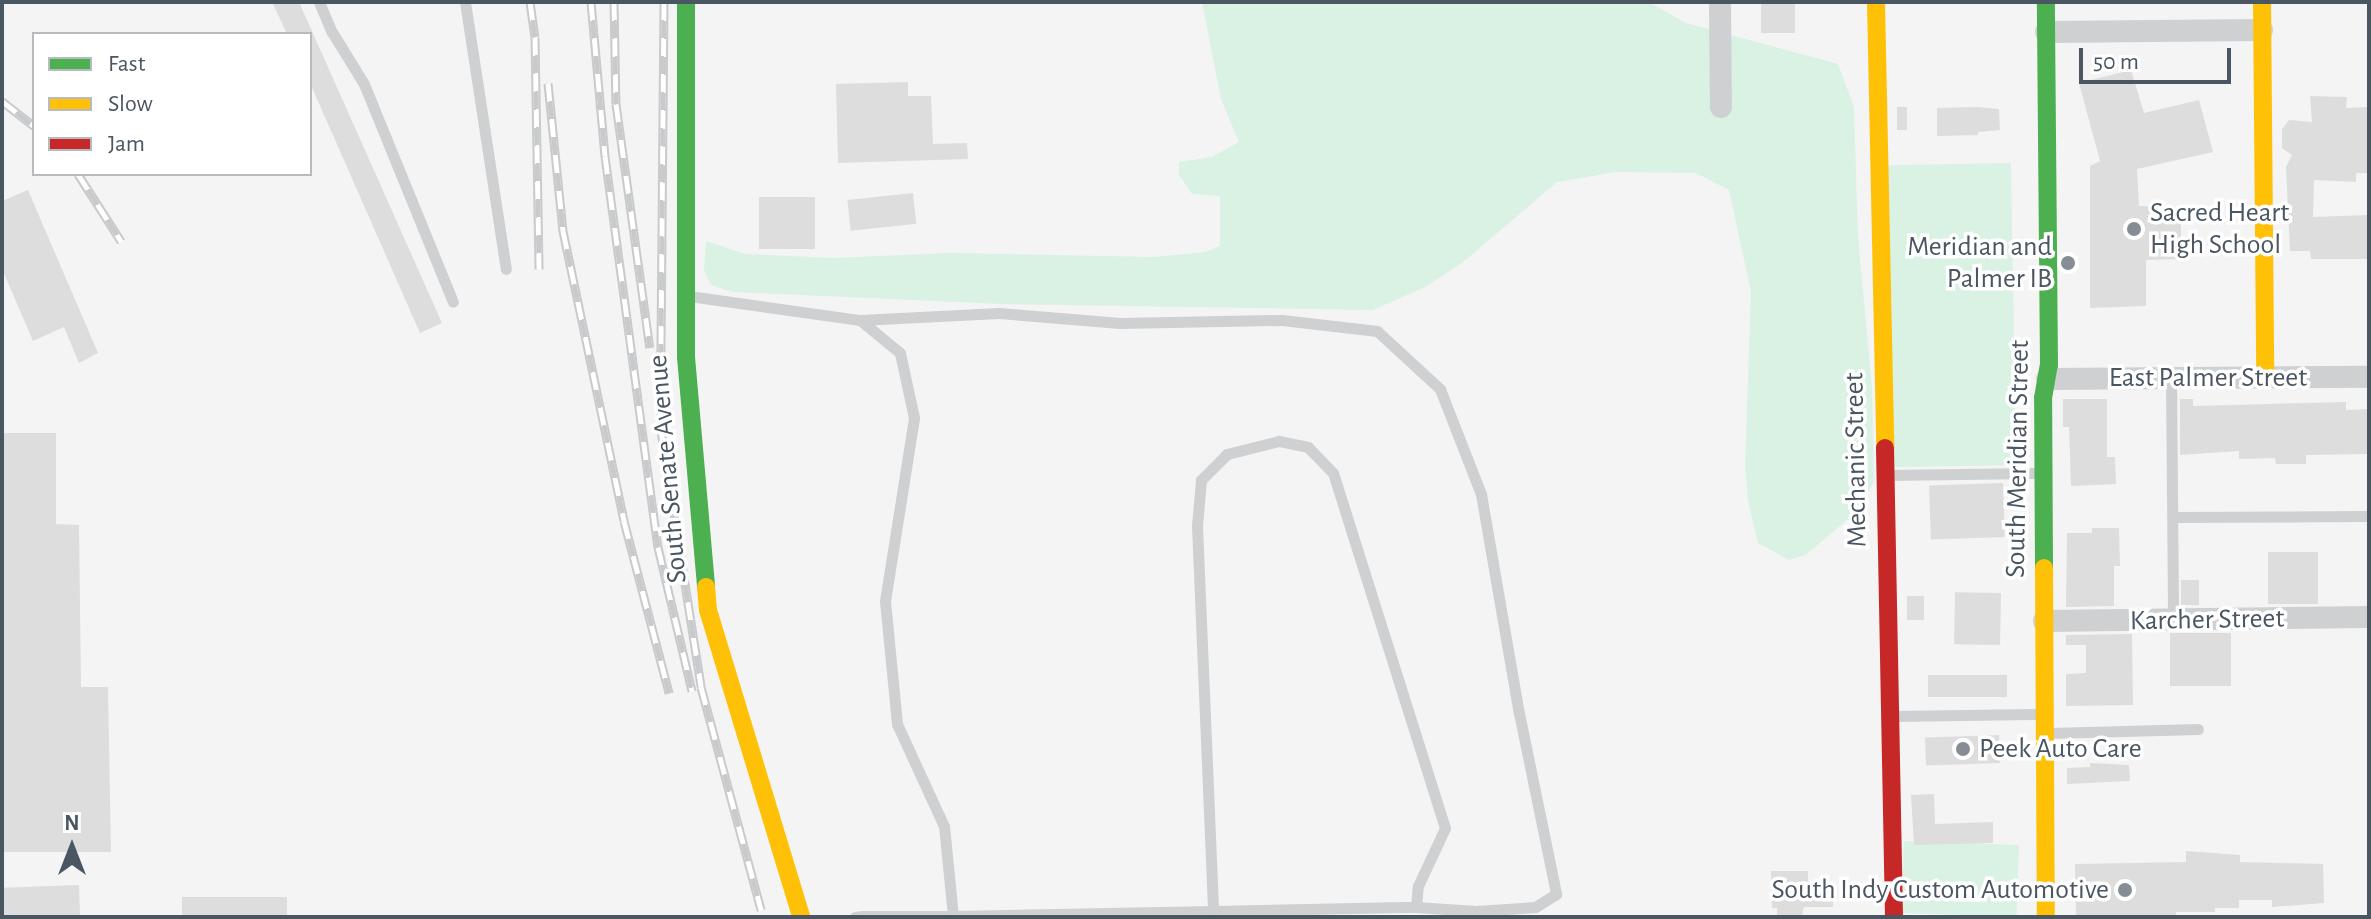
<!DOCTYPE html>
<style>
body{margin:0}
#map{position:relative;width:2371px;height:919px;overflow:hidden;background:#f4f4f4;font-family:"Alegreya Sans",sans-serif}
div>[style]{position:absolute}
.green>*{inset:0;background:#d9f2e3;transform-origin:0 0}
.building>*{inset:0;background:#ddddde;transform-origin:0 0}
.lane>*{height:11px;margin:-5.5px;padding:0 5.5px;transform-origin:5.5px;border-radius:5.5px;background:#ced0d2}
.street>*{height:22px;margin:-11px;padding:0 11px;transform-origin:11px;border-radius:11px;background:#ced0d2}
.fast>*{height:18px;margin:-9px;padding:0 9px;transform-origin:9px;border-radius:9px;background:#4caf50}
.slow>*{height:18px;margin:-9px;padding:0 9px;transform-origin:9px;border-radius:9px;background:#ffc107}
.jam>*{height:18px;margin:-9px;padding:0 9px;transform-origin:9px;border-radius:9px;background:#c62828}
.rail>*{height:9px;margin-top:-4.5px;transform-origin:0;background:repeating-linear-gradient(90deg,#fff 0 18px,#c9cacc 0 36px);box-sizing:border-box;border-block:2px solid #c9cacc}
.dots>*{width:22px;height:22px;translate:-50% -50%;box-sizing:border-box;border:4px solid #fff;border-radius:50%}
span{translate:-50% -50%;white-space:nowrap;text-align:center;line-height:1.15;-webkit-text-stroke:7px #fff;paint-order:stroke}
.poi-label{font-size:28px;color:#4a5661}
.left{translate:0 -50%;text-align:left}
.right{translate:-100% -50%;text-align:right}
.street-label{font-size:28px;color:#4a5661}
.frame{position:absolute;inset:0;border:4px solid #4a5661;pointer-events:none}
.legend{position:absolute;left:32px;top:32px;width:280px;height:144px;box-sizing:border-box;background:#fff;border:2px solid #b7bbc0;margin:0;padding:10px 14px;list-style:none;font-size:24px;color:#4a5661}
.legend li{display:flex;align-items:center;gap:16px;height:40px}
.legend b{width:40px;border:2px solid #b7bbc0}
.north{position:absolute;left:32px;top:807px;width:80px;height:80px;-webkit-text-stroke:6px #fff;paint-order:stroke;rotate:0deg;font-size:22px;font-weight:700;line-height:32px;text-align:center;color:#4a5661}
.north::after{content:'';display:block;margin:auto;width:28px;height:36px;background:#4a5661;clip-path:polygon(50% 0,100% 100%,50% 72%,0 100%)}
.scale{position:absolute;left:2079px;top:48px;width:152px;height:36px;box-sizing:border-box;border:4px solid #4a5661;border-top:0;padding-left:10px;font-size:24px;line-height:28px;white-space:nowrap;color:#4a5661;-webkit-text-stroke:6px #fff;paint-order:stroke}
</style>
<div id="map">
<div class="green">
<i style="clip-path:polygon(1202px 2px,1649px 2px,1686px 23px,1838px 64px,1854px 107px,1858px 238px,1872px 388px,1874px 482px,1856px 512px,1806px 555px,1789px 560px,1758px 543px,1748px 501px,1745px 465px,1751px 292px,1729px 190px,1696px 173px,1616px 172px,1557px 182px,1462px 263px,1425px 287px,1373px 310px,1002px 304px,733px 292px,711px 285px,704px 270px,706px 241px,745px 254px,832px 258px,951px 253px,1154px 257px,1205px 252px,1220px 246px,1220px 196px,1192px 194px,1179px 175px,1179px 162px,1212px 157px,1239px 142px,1221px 99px)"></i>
<i style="left:2011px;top:163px;width:302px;height:125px;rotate:89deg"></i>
<i style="left:2019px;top:845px;width:72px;height:115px;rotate:92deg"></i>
</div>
<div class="building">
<i style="clip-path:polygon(272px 2px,299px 2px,442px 323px,420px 333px,310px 83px,310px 34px,287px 34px)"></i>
<i style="left:1761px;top:2px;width:34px;height:31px"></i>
<i style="clip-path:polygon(2131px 70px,2144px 113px,2199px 100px,2213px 152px,2137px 169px,2139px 206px,2181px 207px,2181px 259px,2146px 260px,2146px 306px,2090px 308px,2090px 166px,2100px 161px,2079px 83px)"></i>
<i style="clip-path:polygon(908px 82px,908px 96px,931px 96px,933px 144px,967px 143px,968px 159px,838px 163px,836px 84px)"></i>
<i style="clip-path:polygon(2310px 96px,2347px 97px,2346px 108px,2369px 107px,2369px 173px,2356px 173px,2356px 182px,2314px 180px,2313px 217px,2369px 215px,2369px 259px,2311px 259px,2310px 251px,2290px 251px,2286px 167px,2292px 155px,2282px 148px,2282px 129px,2289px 120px,2312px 122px)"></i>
<i style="left:1897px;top:107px;width:10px;height:23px"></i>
<i style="clip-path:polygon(1977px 107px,1999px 109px,2000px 130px,1978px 132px,1978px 135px,1937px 136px,1937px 108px)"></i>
<i style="clip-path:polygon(28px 190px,98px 353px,79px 363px,64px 327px,33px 341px,2px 269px,2px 201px)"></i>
<i style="left:913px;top:193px;width:31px;height:66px;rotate:84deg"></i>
<i style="left:759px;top:197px;width:56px;height:52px"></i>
<i style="clip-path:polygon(2063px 399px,2107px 399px,2107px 457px,2115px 457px,2116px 484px,2071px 486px,2069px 427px,2063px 427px)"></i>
<i style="clip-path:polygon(2180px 399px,2193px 399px,2193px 406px,2346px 402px,2346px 410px,2369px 409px,2369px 454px,2306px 455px,2306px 464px,2276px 464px,2275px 458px,2239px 459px,2239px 451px,2180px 455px)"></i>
<i style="clip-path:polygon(2px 433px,56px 433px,56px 524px,79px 525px,81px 687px,108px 687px,111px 852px,2px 852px)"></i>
<i style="left:2003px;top:483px;width:54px;height:74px;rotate:88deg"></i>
<i style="clip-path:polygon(2092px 528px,2119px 528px,2120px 566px,2114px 566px,2114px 606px,2066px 607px,2067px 533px,2092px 533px)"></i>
<i style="left:2268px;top:552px;width:50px;height:52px"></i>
<i style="left:2181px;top:580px;width:18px;height:25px"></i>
<i style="left:2001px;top:593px;width:52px;height:46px;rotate:91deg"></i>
<i style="left:1907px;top:596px;width:17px;height:24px"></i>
<i style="left:2170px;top:633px;width:61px;height:53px"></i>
<i style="clip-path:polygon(2132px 634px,2133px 705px,2066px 706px,2066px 674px,2086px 673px,2086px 645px,2066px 645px,2066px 635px)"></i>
<i style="left:2007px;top:675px;width:22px;height:79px;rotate:90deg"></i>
<i style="left:1999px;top:735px;width:28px;height:74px;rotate:88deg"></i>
<i style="clip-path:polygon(2090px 763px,2129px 765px,2130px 781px,2067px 784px,2067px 768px,2090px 767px)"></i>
<i style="clip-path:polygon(1934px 794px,1935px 824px,1993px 822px,1993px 843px,1914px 845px,1911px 795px)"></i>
<i style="clip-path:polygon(2186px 851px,2240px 855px,2240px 862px,2323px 864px,2324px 903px,2272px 907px,2272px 900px,2239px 900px,2239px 908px,2215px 908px,2215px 912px,2176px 912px,2176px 917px,2076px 917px,2075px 864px,2186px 862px)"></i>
<i style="clip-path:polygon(1771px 871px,1808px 871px,1808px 883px,1833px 883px,1833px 907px,1804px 907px,1802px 915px,1777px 915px,1777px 908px,1772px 908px)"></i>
<i style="left:79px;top:885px;width:32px;height:76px;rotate:88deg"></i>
<i style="left:182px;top:897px;width:105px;height:20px"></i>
</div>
<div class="lane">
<i style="left:319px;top:2px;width:33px;rotate:67deg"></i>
<i style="left:332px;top:32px;width:61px;rotate:58.4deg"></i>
<i style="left:364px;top:84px;width:235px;rotate:67.8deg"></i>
<i style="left:465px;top:2px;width:270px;rotate:81.3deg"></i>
<i style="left:689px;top:296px;width:173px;rotate:8deg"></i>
<i style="left:860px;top:320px;width:52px;rotate:39.5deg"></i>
<i style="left:900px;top:353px;width:66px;rotate:77.8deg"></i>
<i style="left:914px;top:418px;width:185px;rotate:99deg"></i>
<i style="left:885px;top:601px;width:124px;rotate:84.4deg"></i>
<i style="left:897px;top:724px;width:112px;rotate:65.3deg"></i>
<i style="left:944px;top:826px;width:90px;rotate:84.3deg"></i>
<i style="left:860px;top:320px;width:139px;rotate:-2.9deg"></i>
<i style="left:999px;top:313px;width:121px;rotate:4.7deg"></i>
<i style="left:1120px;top:323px;width:162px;rotate:-1.1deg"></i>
<i style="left:1282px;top:320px;width:96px;rotate:6.6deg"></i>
<i style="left:1377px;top:331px;width:86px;rotate:42.6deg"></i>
<i style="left:1440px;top:389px;width:113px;rotate:68.7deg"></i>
<i style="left:1481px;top:494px;width:222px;rotate:80.2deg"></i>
<i style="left:1519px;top:713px;width:185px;rotate:78.4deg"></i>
<i style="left:1556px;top:894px;width:25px;rotate:148deg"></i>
<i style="left:1535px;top:907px;width:59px;rotate:176.1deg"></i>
<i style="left:1476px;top:911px;width:60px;rotate:-176.2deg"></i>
<i style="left:2171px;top:379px;width:241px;rotate:89.5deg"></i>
<i style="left:1888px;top:475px;width:151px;rotate:-0.8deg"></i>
<i style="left:2173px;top:517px;width:196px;rotate:-0.3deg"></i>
<i style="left:1894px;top:716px;width:147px;rotate:-0.8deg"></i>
<i style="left:2049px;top:733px;width:149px;rotate:-1.5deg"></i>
<i style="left:855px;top:917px;width:8px;rotate:-7deg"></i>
<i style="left:863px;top:916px;width:90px"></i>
<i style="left:953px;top:916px;width:260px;rotate:-1.1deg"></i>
<i style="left:1213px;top:911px;width:190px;rotate:-1.2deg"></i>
<i style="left:1403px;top:907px;width:13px"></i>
<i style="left:1416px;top:907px;width:21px;rotate:-85deg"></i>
<i style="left:1418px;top:886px;width:64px;rotate:-65deg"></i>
<i style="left:1445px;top:828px;width:372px;rotate:-107.5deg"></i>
<i style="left:1333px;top:473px;width:36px;rotate:-134deg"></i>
<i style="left:1308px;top:447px;width:30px;rotate:-168deg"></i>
<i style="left:1279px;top:441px;width:54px;rotate:166deg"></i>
<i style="left:1227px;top:454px;width:37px;rotate:135deg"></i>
<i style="left:1201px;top:480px;width:46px;rotate:95deg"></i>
<i style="left:1197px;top:526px;width:385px;rotate:87.6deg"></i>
</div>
<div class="street">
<i style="left:1720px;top:2px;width:105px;rotate:89.5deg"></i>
<i style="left:2046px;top:32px;width:216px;rotate:-0.5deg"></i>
<i style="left:2047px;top:379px;width:322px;rotate:-0.4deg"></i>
<i style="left:2044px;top:621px;width:325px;rotate:-0.7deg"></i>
</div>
<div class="fast">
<i style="left:686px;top:2px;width:355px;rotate:90deg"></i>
<i style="left:686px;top:357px;width:231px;rotate:85deg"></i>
<i style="left:2044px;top:568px;width:170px;rotate:-90.3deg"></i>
<i style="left:2043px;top:398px;width:34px;rotate:-80deg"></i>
<i style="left:2049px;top:365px;width:363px;rotate:-90.5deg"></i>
</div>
<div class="slow">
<i style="left:1876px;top:2px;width:446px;rotate:88.8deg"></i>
<i style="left:2262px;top:2px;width:377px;rotate:89.5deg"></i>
<i style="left:2044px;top:568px;width:349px;rotate:89.7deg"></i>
<i style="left:706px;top:587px;width:23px;rotate:85deg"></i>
<i style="left:708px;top:610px;width:321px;rotate:73.1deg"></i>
</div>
<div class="jam">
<i style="left:1885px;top:448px;width:469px;rotate:88.9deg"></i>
</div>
<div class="rail">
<i style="left:530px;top:2px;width:35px;rotate:82deg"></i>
<i style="left:535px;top:37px;width:232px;rotate:89deg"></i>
<i style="left:591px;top:2px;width:155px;rotate:84.8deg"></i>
<i style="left:605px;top:156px;width:395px;rotate:82.3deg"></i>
<i style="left:658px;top:547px;width:148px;rotate:76.7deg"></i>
<i style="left:614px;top:2px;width:102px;rotate:88.9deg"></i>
<i style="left:616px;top:104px;width:246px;rotate:82.1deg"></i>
<i style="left:664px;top:2px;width:422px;rotate:90.5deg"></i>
<i style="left:660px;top:424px;width:266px;rotate:81.1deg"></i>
<i style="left:701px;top:687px;width:231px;rotate:74.9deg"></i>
<i style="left:548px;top:83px;width:149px;rotate:84.2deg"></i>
<i style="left:563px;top:231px;width:296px;rotate:78.1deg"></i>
<i style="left:624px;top:521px;width:178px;rotate:75.3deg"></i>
<i style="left:2px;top:101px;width:41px;rotate:38deg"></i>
<i style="left:78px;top:174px;width:80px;rotate:57.3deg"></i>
</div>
<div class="dots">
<i style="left:2134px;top:229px;background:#868d94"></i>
<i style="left:2068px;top:263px;background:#868d94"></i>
<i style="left:1963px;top:749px;background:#868d94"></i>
<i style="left:2125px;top:890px;background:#868d94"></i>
</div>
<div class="poi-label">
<span class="left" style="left:2150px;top:229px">Sacred Heart<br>High School</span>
<span class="right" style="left:2052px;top:263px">Meridian and<br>Palmer IB</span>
<span class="left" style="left:1979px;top:749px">Peek Auto Care</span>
<span class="right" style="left:2109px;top:890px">South Indy Custom Automotive</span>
</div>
<div class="street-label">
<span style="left:2208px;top:378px">East Palmer Street</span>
<span style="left:2018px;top:459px;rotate:-89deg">South Meridian Street</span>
<span style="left:1856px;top:460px;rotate:-91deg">Mechanic Street</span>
<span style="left:668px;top:469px;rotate:-95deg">South Senate Avenue</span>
<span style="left:2207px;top:620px;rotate:-1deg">Karcher Street</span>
</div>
<div class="frame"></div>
<ul class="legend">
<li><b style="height:10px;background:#4caf50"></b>Fast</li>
<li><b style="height:10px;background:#ffc107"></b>Slow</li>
<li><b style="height:10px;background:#c62828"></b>Jam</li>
</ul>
<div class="north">N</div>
<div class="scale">50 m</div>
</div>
